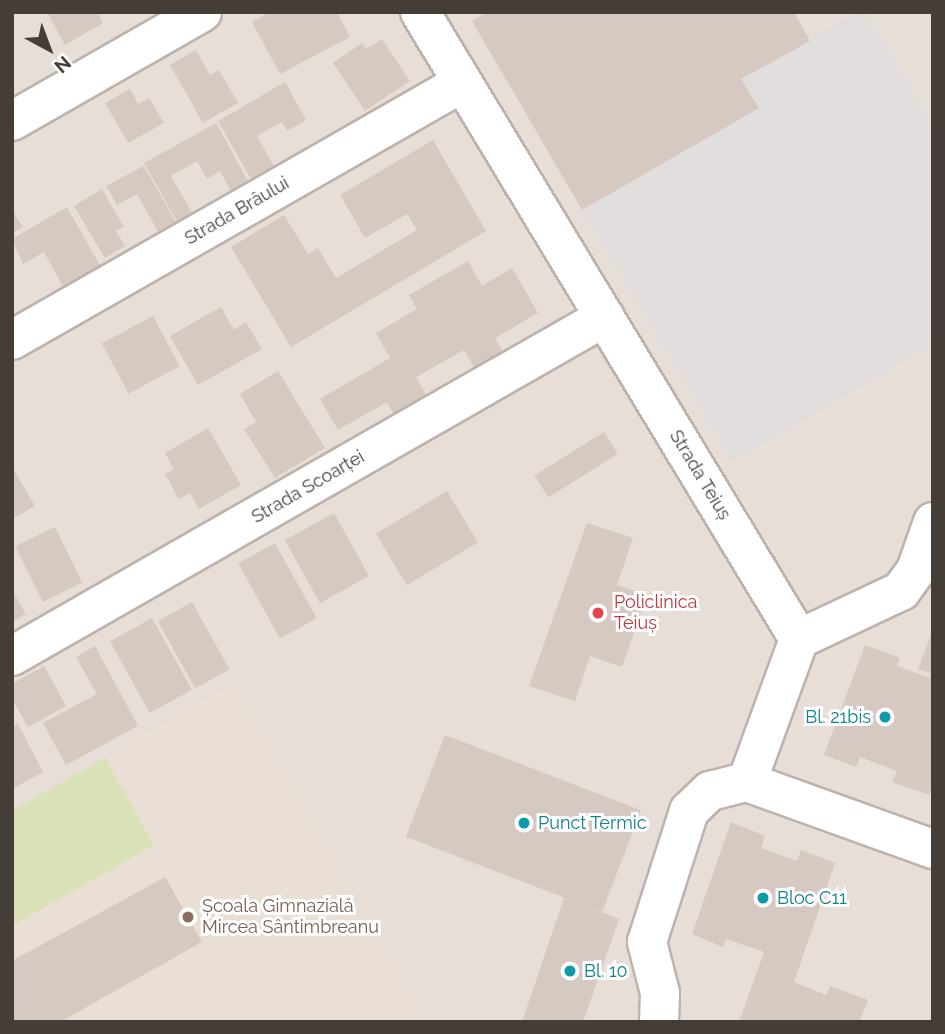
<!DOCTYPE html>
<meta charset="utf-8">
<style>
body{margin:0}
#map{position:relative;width:945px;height:1034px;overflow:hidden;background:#f2ede9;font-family:Raleway,sans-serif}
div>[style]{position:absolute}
.residential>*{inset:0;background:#e6ded7;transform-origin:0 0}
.education>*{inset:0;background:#eadfd4}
.green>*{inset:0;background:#d9e2b6}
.parking>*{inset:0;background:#e1dedd}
.building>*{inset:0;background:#d6c9c2;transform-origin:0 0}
.roads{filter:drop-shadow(2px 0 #bdb3ac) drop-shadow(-2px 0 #bdb3ac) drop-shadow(0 2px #bdb3ac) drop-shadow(0 -2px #bdb3ac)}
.minor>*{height:38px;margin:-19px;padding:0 19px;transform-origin:19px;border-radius:19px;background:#fff}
.dots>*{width:19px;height:19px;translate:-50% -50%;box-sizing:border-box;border:4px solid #fff;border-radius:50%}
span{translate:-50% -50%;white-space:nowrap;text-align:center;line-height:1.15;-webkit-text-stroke:6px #fff;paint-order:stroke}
.street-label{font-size:18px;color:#453d38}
.health-label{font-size:18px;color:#be3a42}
.left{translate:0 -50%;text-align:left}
.culture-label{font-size:18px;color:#0d838f}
.right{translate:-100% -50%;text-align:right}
.education-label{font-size:18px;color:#785e54}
.frame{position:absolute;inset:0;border:14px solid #453d38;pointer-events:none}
.north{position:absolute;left:14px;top:14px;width:70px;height:70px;-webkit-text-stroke:5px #fff;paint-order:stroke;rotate:139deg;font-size:19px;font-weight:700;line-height:28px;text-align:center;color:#453d38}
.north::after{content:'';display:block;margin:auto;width:24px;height:32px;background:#453d38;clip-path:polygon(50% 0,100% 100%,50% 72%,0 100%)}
</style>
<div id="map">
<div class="residential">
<i style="left:12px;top:12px;width:921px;height:1010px"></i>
</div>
<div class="education">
<i style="clip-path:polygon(231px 685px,425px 1022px,12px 1022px,12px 811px)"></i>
</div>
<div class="green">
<i style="clip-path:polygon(105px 758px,154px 845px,12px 926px,12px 811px)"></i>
</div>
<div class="parking">
<i style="clip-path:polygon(857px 12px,866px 12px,933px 126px,933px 344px,732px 462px,582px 210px,758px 108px,741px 79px)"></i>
</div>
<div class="building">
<i style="clip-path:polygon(47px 12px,97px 12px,103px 23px,65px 45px)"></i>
<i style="clip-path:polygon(270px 12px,337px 12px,350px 37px,280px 74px,252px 22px)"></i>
<i style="clip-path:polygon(487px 12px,794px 12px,810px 41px,741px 79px,759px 108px,582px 210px,472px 21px)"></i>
<i style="clip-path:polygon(382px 39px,410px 81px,365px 111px,333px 63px,362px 43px,366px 49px)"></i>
<i style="clip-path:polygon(196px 50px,210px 75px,219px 70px,238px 103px,203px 123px,170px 65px)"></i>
<i style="clip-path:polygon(285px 82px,306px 120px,287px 131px,282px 122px,257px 136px,275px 168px,252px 181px,218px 121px)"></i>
<i style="clip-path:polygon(130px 89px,138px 104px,149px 98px,164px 123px,128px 143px,105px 103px)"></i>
<i style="clip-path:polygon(216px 123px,248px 181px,231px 191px,220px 171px,207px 179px,197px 161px,171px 176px,194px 216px,179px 225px,144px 163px)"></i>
<i style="clip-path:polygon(433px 140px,486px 231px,291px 347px,231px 247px,284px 215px,308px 254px,318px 248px,336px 278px,417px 230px,407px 214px,365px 238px,340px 195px)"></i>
<i style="clip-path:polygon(144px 166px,178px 226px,160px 235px,137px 194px,117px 205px,106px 186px)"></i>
<i style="clip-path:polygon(102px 189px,124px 227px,116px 231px,125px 246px,105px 258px,74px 206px)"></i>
<i style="clip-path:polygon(67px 207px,102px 269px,65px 290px,44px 252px,23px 264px,12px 239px)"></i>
<i style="clip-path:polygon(12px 210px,23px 227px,12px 233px)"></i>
<i style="clip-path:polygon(468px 261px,482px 286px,512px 268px,538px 313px,495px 338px,503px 352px,475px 369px,464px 350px,416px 377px,430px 402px,397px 421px,387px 402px,338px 430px,320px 399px,390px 358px,376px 333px,417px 309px,409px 295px)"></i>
<i style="clip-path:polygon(221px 307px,234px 330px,246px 322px,262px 349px,198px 385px,170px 336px)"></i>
<i style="left:153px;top:316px;width:57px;height:58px;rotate:62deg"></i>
<i style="clip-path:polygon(278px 371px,325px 448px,275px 478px,244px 429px,256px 422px,240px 394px)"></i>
<i style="clip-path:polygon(208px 428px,241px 485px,199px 509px,190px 493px,179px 499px,165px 474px,174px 469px,165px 453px)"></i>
<i style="left:604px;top:432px;width:26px;height:82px;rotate:58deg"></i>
<i style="clip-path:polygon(12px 467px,35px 506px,12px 519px)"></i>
<i style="left:447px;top:491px;width:60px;height:83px;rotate:59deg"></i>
<i style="left:334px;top:513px;width:72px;height:56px;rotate:61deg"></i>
<i style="clip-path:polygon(587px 523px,633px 538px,617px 585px,647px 595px,622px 667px,590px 656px,575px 701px,529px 686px)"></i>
<i style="left:55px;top:527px;width:62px;height:44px;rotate:64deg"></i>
<i style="left:275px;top:543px;width:86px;height:42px;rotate:61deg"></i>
<i style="clip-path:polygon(12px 590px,26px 614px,12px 622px)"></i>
<i style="left:192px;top:602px;width:77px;height:39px;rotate:61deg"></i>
<i style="left:152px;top:618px;width:82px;height:48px;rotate:61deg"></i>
<i style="clip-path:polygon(933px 629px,933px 784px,929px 795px,892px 782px,897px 771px,860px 757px,856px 767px,824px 755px,865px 645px,900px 658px,897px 666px,929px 678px,931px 673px,918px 669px)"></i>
<i style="clip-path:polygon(95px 646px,138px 726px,66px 765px,43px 723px,97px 694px,76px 657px)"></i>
<i style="clip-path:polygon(44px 666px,66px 706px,28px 727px,12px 699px,12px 684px)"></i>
<i style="clip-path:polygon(18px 724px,43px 772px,12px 789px,12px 727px)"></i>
<i style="left:445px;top:735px;width:210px;height:109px;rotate:21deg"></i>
<i style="clip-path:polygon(731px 822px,765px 836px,761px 848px,797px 861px,801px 850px,835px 863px,794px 982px,826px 995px,830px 986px,868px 1000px,859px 1022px,739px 1022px,764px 952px,726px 939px,723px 947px,692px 934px)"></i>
<i style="clip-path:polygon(165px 877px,202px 942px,60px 1022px,12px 1022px,12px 961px)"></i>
<i style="clip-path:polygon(564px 898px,619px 919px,583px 1022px,522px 1022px)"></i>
</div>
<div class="roads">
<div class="minor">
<i style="left:420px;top:12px;width:733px;rotate:58.85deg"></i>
<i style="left:12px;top:121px;width:219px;rotate:-29.8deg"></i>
<i style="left:12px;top:340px;width:518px;rotate:-29.73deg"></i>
<i style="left:799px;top:639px;width:152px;rotate:110deg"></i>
<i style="left:747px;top:782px;width:198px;rotate:19.8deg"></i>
<i style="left:799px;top:639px;width:113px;rotate:-25.2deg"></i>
<i style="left:901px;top:591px;width:26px;rotate:-54deg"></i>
<i style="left:916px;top:570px;width:51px;rotate:-70.5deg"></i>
<i style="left:12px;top:656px;width:683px;rotate:-29.76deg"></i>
<i style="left:659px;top:1022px;width:29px;rotate:-88deg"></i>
<i style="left:660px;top:993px;width:53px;rotate:-104.3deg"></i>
<i style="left:647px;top:942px;width:138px;rotate:-72.2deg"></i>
<i style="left:689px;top:811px;width:29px;rotate:-44deg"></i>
<i style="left:710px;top:791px;width:38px;rotate:-14deg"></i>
</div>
</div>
<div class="dots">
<i style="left:598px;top:613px;background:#e0444e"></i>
<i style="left:885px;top:717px;background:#0f9aa8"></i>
<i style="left:524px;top:823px;background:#0f9aa8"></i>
<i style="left:763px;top:898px;background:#0f9aa8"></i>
<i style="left:188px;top:917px;background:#8d6e63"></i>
<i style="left:570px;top:971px;background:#0f9aa8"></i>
</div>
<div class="street-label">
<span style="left:237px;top:211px;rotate:-30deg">Strada Brâului</span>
<span style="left:700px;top:475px;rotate:59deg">Strada Teiuș</span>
<span style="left:308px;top:487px;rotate:-30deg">Strada Scoarței</span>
</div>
<div class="health-label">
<span class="left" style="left:614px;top:613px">Policlinica<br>Teiuș</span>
</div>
<div class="culture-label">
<span class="right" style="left:871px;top:717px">Bl. 21bis</span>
<span class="left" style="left:538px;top:823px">Punct Termic</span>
<span class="left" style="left:777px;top:898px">Bloc C11</span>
<span class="left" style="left:584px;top:971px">Bl. 10</span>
</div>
<div class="education-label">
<span class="left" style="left:202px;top:917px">Școala Gimnazială<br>Mircea Sântimbreanu</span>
</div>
<div class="frame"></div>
<div class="north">N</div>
</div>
